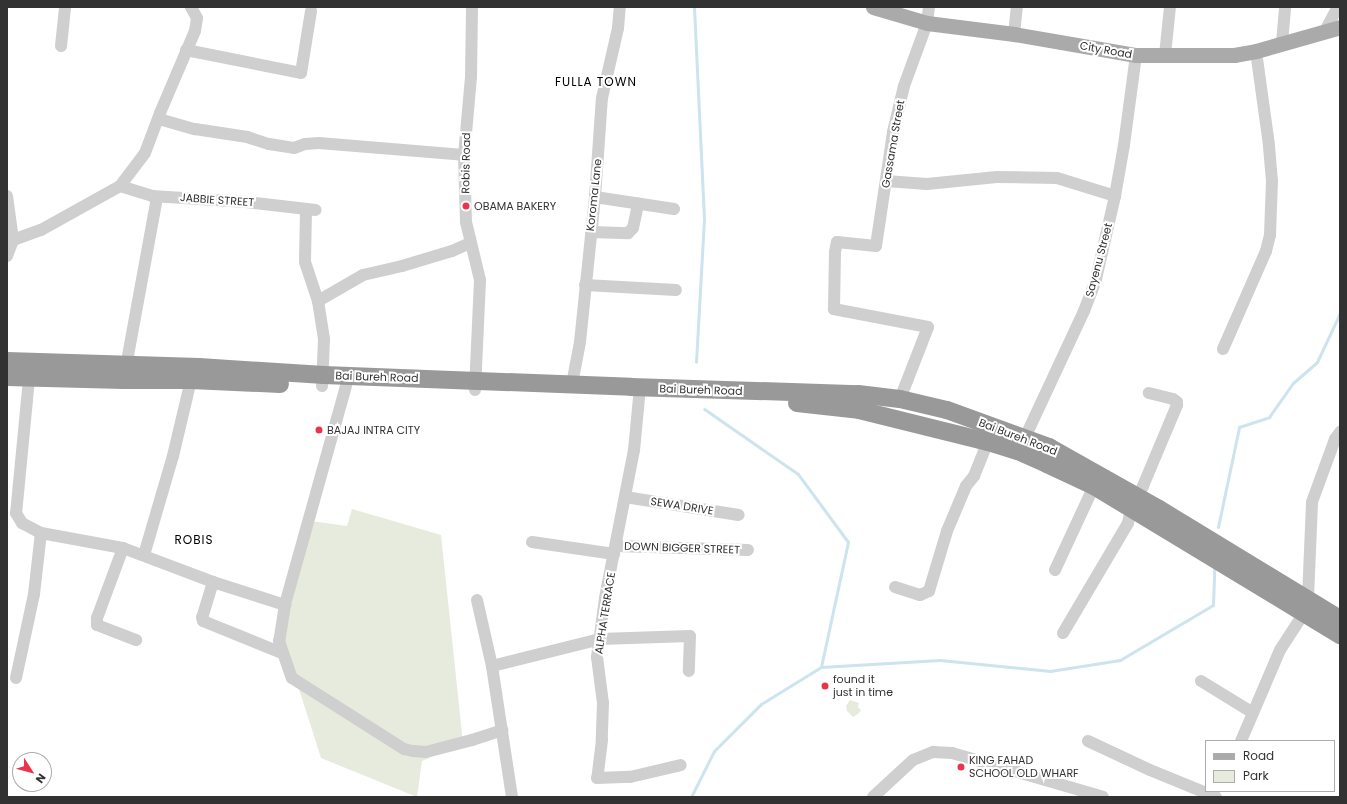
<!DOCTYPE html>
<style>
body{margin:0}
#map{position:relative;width:1347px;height:804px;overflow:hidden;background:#fff;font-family:Poppins,sans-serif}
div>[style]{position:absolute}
.green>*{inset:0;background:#e6ebdd}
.stream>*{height:3px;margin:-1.5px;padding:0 1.5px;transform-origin:1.5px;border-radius:1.5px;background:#cde3ee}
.minor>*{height:12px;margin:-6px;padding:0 6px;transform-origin:6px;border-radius:6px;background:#cfcfcf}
.major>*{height:15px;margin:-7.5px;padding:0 7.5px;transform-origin:7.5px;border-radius:7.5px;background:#aaa}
.highway>*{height:18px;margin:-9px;padding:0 9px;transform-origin:9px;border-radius:9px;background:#999}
.dots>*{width:11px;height:11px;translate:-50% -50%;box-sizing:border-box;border:2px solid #fff;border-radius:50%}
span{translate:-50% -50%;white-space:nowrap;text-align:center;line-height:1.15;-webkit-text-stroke:4px #fff;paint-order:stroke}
.street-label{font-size:11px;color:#323232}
.poi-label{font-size:11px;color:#323232}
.left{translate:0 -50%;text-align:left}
.neighbourhood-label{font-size:12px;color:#000;letter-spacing:1px}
.frame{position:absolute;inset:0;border:8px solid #323232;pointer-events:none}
.legend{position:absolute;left:1205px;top:740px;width:130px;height:52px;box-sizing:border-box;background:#fff;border:1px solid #adadad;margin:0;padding:5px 7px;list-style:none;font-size:12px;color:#323232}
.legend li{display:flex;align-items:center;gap:8px;height:20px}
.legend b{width:20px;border:1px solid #adadad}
.north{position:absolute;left:12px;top:752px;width:40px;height:40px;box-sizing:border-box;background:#fff;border:1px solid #adadad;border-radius:50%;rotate:126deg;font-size:11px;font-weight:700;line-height:16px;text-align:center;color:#323232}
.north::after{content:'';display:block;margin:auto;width:14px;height:18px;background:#e9344a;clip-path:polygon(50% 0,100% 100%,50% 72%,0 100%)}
</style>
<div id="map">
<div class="green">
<i style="clip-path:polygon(352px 509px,441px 535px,463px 743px,422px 761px,417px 797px,321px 758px,283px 639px,311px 521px,347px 526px)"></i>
<i style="clip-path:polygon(850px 700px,859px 703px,858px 707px,861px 710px,858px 714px,853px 717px,847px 711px,846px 706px)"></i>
</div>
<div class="stream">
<i style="left:694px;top:7px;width:212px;rotate:87.3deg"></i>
<i style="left:704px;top:219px;width:143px;rotate:93.2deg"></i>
<i style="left:1218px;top:527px;width:102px;rotate:-78.1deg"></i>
<i style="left:1239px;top:427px;width:32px;rotate:-18deg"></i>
<i style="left:1269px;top:417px;width:42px;rotate:-54.8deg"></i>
<i style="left:1293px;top:383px;width:32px;rotate:-41deg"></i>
<i style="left:1317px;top:362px;width:54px;rotate:-64.9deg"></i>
<i style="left:821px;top:667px;width:119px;rotate:-3.4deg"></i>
<i style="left:940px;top:660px;width:111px;rotate:5.7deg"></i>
<i style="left:1050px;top:671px;width:71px;rotate:-8.9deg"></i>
<i style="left:1120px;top:660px;width:108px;rotate:-30.6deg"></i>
<i style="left:1213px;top:605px;width:37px;rotate:-88deg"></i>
<i style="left:691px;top:797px;width:51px;rotate:-63.4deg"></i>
<i style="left:714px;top:751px;width:66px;rotate:-45deg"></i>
<i style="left:761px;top:704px;width:70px;rotate:-31.7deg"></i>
<i style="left:821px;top:667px;width:128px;rotate:-77.8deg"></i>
<i style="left:848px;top:542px;width:84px;rotate:-126.3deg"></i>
<i style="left:798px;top:474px;width:114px;rotate:-145.3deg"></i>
</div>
<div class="minor">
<i style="left:472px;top:7px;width:70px;rotate:90.8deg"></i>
<i style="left:471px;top:77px;width:78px;rotate:95.1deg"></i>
<i style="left:464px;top:155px;width:67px;rotate:88.3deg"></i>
<i style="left:466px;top:222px;width:60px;rotate:76.4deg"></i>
<i style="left:480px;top:280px;width:110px;rotate:92.6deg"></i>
<i style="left:1325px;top:31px;width:27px;rotate:-62deg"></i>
<i style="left:1014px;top:34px;width:27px;rotate:-84deg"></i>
<i style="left:1282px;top:43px;width:36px;rotate:-85deg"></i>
<i style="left:61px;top:46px;width:39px;rotate:-84deg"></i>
<i style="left:186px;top:50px;width:117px;rotate:11.3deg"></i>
<i style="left:301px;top:73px;width:63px;rotate:-80.8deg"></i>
<i style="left:1165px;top:55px;width:48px;rotate:-84.1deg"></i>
<i style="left:159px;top:119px;width:37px;rotate:16deg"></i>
<i style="left:195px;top:129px;width:53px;rotate:8.7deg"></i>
<i style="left:247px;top:137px;width:23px;rotate:18deg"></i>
<i style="left:269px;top:144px;width:25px;rotate:9deg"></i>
<i style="left:294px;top:148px;width:12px;rotate:-20deg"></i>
<i style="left:305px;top:144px;width:14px;rotate:-4deg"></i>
<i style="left:319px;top:143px;width:145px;rotate:4.7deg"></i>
<i style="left:886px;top:181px;width:41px;rotate:4.2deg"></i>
<i style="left:927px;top:184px;width:70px;rotate:-5.7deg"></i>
<i style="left:997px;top:177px;width:60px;rotate:1deg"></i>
<i style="left:1057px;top:178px;width:61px;rotate:17.2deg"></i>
<i style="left:120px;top:186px;width:34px;rotate:17deg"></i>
<i style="left:152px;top:196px;width:94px;rotate:3.7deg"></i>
<i style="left:246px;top:202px;width:70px;rotate:6.5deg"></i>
<i style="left:7px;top:196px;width:44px;rotate:82.2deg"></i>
<i style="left:595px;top:197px;width:80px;rotate:8.6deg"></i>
<i style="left:306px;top:209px;width:53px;rotate:91.1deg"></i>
<i style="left:305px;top:262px;width:41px;rotate:71.6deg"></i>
<i style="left:318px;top:301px;width:38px;rotate:81deg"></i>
<i style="left:324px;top:339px;width:47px;rotate:92.4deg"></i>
<i style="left:591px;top:232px;width:37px;rotate:2deg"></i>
<i style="left:628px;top:233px;width:7px;rotate:-45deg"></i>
<i style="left:633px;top:228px;width:25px;rotate:-78deg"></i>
<i style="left:7px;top:256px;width:17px;rotate:-69deg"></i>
<i style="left:13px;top:240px;width:30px;rotate:-20deg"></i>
<i style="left:41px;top:230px;width:90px;rotate:-29.1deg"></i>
<i style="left:120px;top:186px;width:41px;rotate:-52.9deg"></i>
<i style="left:145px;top:153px;width:43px;rotate:-69.4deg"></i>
<i style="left:160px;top:113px;width:89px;rotate:-66.9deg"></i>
<i style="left:195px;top:31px;width:13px;rotate:-81deg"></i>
<i style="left:197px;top:18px;width:13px;rotate:-119deg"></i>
<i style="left:585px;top:285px;width:91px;rotate:3.1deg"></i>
<i style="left:318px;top:301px;width:52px;rotate:-30deg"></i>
<i style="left:363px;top:275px;width:40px;rotate:-13deg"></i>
<i style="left:402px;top:266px;width:52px;rotate:-16.7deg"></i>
<i style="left:452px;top:251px;width:20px;rotate:-24deg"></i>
<i style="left:1223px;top:349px;width:107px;rotate:-66.3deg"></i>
<i style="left:1266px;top:251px;width:16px;rotate:-76deg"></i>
<i style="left:1270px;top:235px;width:54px;rotate:-87.9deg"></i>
<i style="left:1272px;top:181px;width:36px;rotate:-95deg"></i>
<i style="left:1269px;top:145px;width:95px;rotate:-97.9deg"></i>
<i style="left:125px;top:372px;width:178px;rotate:-79.6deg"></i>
<i style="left:29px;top:379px;width:135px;rotate:95.5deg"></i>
<i style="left:16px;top:513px;width:12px;rotate:59deg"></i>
<i style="left:22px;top:523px;width:21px;rotate:28deg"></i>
<i style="left:41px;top:533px;width:83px;rotate:10.4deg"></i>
<i style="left:123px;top:548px;width:96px;rotate:20.7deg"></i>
<i style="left:213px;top:582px;width:76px;rotate:17.7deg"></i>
<i style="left:572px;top:384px;width:43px;rotate:-79.2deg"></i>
<i style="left:580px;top:342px;width:146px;rotate:-84.1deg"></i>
<i style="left:595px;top:197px;width:99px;rotate:-86deg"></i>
<i style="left:602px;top:98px;width:72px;rotate:-77.1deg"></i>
<i style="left:618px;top:28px;width:21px;rotate:-85deg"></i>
<i style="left:346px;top:386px;width:227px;rotate:105.6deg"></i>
<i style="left:285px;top:605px;width:36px;rotate:99deg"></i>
<i style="left:279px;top:641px;width:39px;rotate:71deg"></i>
<i style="left:292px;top:678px;width:133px;rotate:32.4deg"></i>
<i style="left:404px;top:749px;width:9px;rotate:13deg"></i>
<i style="left:413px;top:751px;width:13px;rotate:4deg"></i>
<i style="left:426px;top:752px;width:48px;rotate:-14.6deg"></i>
<i style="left:472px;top:740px;width:32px;rotate:-18deg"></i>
<i style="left:640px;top:387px;width:63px;rotate:95.4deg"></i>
<i style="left:634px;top:450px;width:151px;rotate:101.1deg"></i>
<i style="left:605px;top:598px;width:60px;rotate:97.7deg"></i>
<i style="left:597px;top:657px;width:46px;rotate:82.6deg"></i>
<i style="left:603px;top:703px;width:37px;rotate:92deg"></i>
<i style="left:602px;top:740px;width:38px;rotate:97deg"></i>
<i style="left:597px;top:778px;width:33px;rotate:-2deg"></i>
<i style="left:630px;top:777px;width:52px;rotate:-13.2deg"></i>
<i style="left:900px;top:399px;width:77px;rotate:-68.7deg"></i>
<i style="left:928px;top:327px;width:96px;rotate:-169.2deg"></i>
<i style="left:834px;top:309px;width:57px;rotate:-89deg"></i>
<i style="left:835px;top:252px;width:10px;rotate:-79deg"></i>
<i style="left:837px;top:242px;width:39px;rotate:6deg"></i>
<i style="left:876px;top:246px;width:115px;rotate:-81.5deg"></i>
<i style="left:893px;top:132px;width:47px;rotate:-76.6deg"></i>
<i style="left:904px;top:86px;width:67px;rotate:-69.9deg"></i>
<i style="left:927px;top:23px;width:16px;rotate:-83deg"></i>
<i style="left:1022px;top:444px;width:147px;rotate:-65deg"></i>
<i style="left:1084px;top:311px;width:34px;rotate:-69deg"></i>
<i style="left:1096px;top:279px;width:85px;rotate:-77.1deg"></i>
<i style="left:1115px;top:196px;width:52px;rotate:-80deg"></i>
<i style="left:1124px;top:145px;width:91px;rotate:-82.4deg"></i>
<i style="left:625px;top:497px;width:115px;rotate:9deg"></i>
<i style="left:532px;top:542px;width:83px;rotate:8.3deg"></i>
<i style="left:616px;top:546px;width:132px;rotate:1.7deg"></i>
<i style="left:123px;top:548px;width:75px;rotate:110.4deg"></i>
<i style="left:97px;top:618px;width:7px;rotate:90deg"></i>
<i style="left:97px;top:625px;width:42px;rotate:21deg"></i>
<i style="left:144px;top:555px;width:103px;rotate:-73.7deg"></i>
<i style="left:173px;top:456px;width:78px;rotate:-76.7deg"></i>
<i style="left:1055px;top:570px;width:93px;rotate:-65.1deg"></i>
<i style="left:213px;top:582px;width:37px;rotate:107deg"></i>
<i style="left:202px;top:617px;width:4px;rotate:76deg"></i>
<i style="left:203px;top:621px;width:85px;rotate:22.1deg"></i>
<i style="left:895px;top:587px;width:26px;rotate:18deg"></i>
<i style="left:920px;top:595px;width:10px;rotate:-24deg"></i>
<i style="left:929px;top:591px;width:63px;rotate:-73.3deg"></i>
<i style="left:947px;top:531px;width:49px;rotate:-67.1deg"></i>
<i style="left:966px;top:486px;width:13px;rotate:-51deg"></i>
<i style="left:974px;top:476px;width:37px;rotate:-68deg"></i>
<i style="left:477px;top:600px;width:68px;rotate:77.2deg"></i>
<i style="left:1063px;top:633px;width:128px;rotate:-59.4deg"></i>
<i style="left:1128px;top:523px;width:14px;rotate:-78deg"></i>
<i style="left:1131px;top:509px;width:26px;rotate:-62deg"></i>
<i style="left:1143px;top:486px;width:88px;rotate:-67.2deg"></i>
<i style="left:1177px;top:405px;width:3px;rotate:-90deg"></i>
<i style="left:1177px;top:402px;width:5px;rotate:-143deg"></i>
<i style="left:1173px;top:399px;width:25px;rotate:-166deg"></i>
<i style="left:16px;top:678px;width:86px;rotate:-77.9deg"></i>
<i style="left:34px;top:594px;width:61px;rotate:-83.5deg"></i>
<i style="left:1201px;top:681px;width:61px;rotate:31.6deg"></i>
<i style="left:1088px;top:741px;width:68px;rotate:25.1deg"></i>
<i style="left:1150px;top:770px;width:71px;rotate:22.2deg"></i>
<i style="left:1241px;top:741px;width:99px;rotate:-66.8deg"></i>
<i style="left:1280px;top:650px;width:44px;rotate:-57deg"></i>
<i style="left:1304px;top:613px;width:16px;rotate:-75deg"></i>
<i style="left:1308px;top:598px;width:96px;rotate:-87.6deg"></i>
<i style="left:1312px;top:502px;width:67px;rotate:-69.9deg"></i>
<i style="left:1335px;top:439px;width:9px;rotate:-54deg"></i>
<i style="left:512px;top:797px;width:133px;rotate:-98.7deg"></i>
<i style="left:492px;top:666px;width:111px;rotate:-14deg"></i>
<i style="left:600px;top:639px;width:90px;rotate:-1.9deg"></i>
<i style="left:690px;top:636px;width:35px;rotate:92deg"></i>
<i style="left:873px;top:797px;width:54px;rotate:-42.8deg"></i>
<i style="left:913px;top:760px;width:22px;rotate:-22deg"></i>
<i style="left:933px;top:752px;width:19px;rotate:3deg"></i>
<i style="left:952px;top:753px;width:157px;rotate:16.2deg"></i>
</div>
<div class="major">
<i style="left:873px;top:7px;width:56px;rotate:16.5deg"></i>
<i style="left:927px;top:23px;width:88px;rotate:7.2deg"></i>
<i style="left:1014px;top:34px;width:124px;rotate:9.8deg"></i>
<i style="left:1136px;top:55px;width:98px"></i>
<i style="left:1234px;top:55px;width:22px;rotate:-10deg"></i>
<i style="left:1256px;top:51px;width:87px;rotate:-15.9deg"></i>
</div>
<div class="highway">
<i style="left:7px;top:361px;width:192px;rotate:1.8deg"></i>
<i style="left:199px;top:367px;width:125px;rotate:3.7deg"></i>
<i style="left:324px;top:375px;width:307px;rotate:2.2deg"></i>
<i style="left:631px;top:387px;width:227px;rotate:1.8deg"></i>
<i style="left:858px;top:394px;width:42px;rotate:6.8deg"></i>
<i style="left:900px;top:399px;width:48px;rotate:13.2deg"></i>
<i style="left:947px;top:410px;width:109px;rotate:19.9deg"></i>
<i style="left:1049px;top:447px;width:126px;rotate:29.4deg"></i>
<i style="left:1159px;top:509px;width:212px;rotate:31.3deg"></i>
<i style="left:7px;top:377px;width:117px;rotate:1.5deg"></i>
<i style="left:124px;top:380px;width:67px"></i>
<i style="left:191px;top:380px;width:89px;rotate:2.6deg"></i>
<i style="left:797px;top:403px;width:62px;rotate:6.4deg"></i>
<i style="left:859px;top:410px;width:133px;rotate:13.9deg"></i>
<i style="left:988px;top:442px;width:31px;rotate:17deg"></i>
<i style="left:1018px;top:451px;width:32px;rotate:24deg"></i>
<i style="left:1047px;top:464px;width:52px;rotate:25.1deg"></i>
<i style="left:1094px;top:486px;width:288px;rotate:31.2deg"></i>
</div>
<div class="dots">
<i style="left:466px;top:206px;background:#e9344a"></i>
<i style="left:319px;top:430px;background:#e9344a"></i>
<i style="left:825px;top:686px;background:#e9344a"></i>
<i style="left:961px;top:767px;background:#e9344a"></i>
</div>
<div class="street-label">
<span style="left:1106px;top:50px;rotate:10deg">City Road</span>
<span style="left:893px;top:144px;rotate:-80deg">Gassama Street</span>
<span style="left:466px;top:163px;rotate:-89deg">Robis Road</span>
<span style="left:594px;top:195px;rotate:-84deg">Koroma Lane</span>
<span style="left:217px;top:200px;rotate:4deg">JABBIE STREET</span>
<span style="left:1099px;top:260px;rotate:-75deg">Sayenu Street</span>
<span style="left:377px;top:377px;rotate:2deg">Bai Bureh Road</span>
<span style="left:701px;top:390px;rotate:2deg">Bai Bureh Road</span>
<span style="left:1018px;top:437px;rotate:21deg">Bai Bureh Road</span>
<span style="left:682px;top:506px;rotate:9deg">SEWA DRIVE</span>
<span style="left:682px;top:548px;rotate:2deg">DOWN BIGGER STREET</span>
<span style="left:605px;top:613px;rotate:-81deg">ALPHA TERRACE</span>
</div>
<div class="poi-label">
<span class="left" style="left:474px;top:206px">OBAMA BAKERY</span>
<span class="left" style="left:327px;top:430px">BAJAJ INTRA CITY</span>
<span class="left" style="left:833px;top:686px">found it<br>just in time</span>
<span class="left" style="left:969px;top:767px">KING FAHAD<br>SCHOOL OLD WHARF</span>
</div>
<div class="neighbourhood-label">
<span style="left:596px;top:82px">FULLA TOWN</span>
<span style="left:194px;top:540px">ROBIS</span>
</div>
<div class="frame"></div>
<ul class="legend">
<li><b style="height:5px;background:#aaa"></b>Road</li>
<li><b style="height:11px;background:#e6ebdd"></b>Park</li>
</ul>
<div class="north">N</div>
</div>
